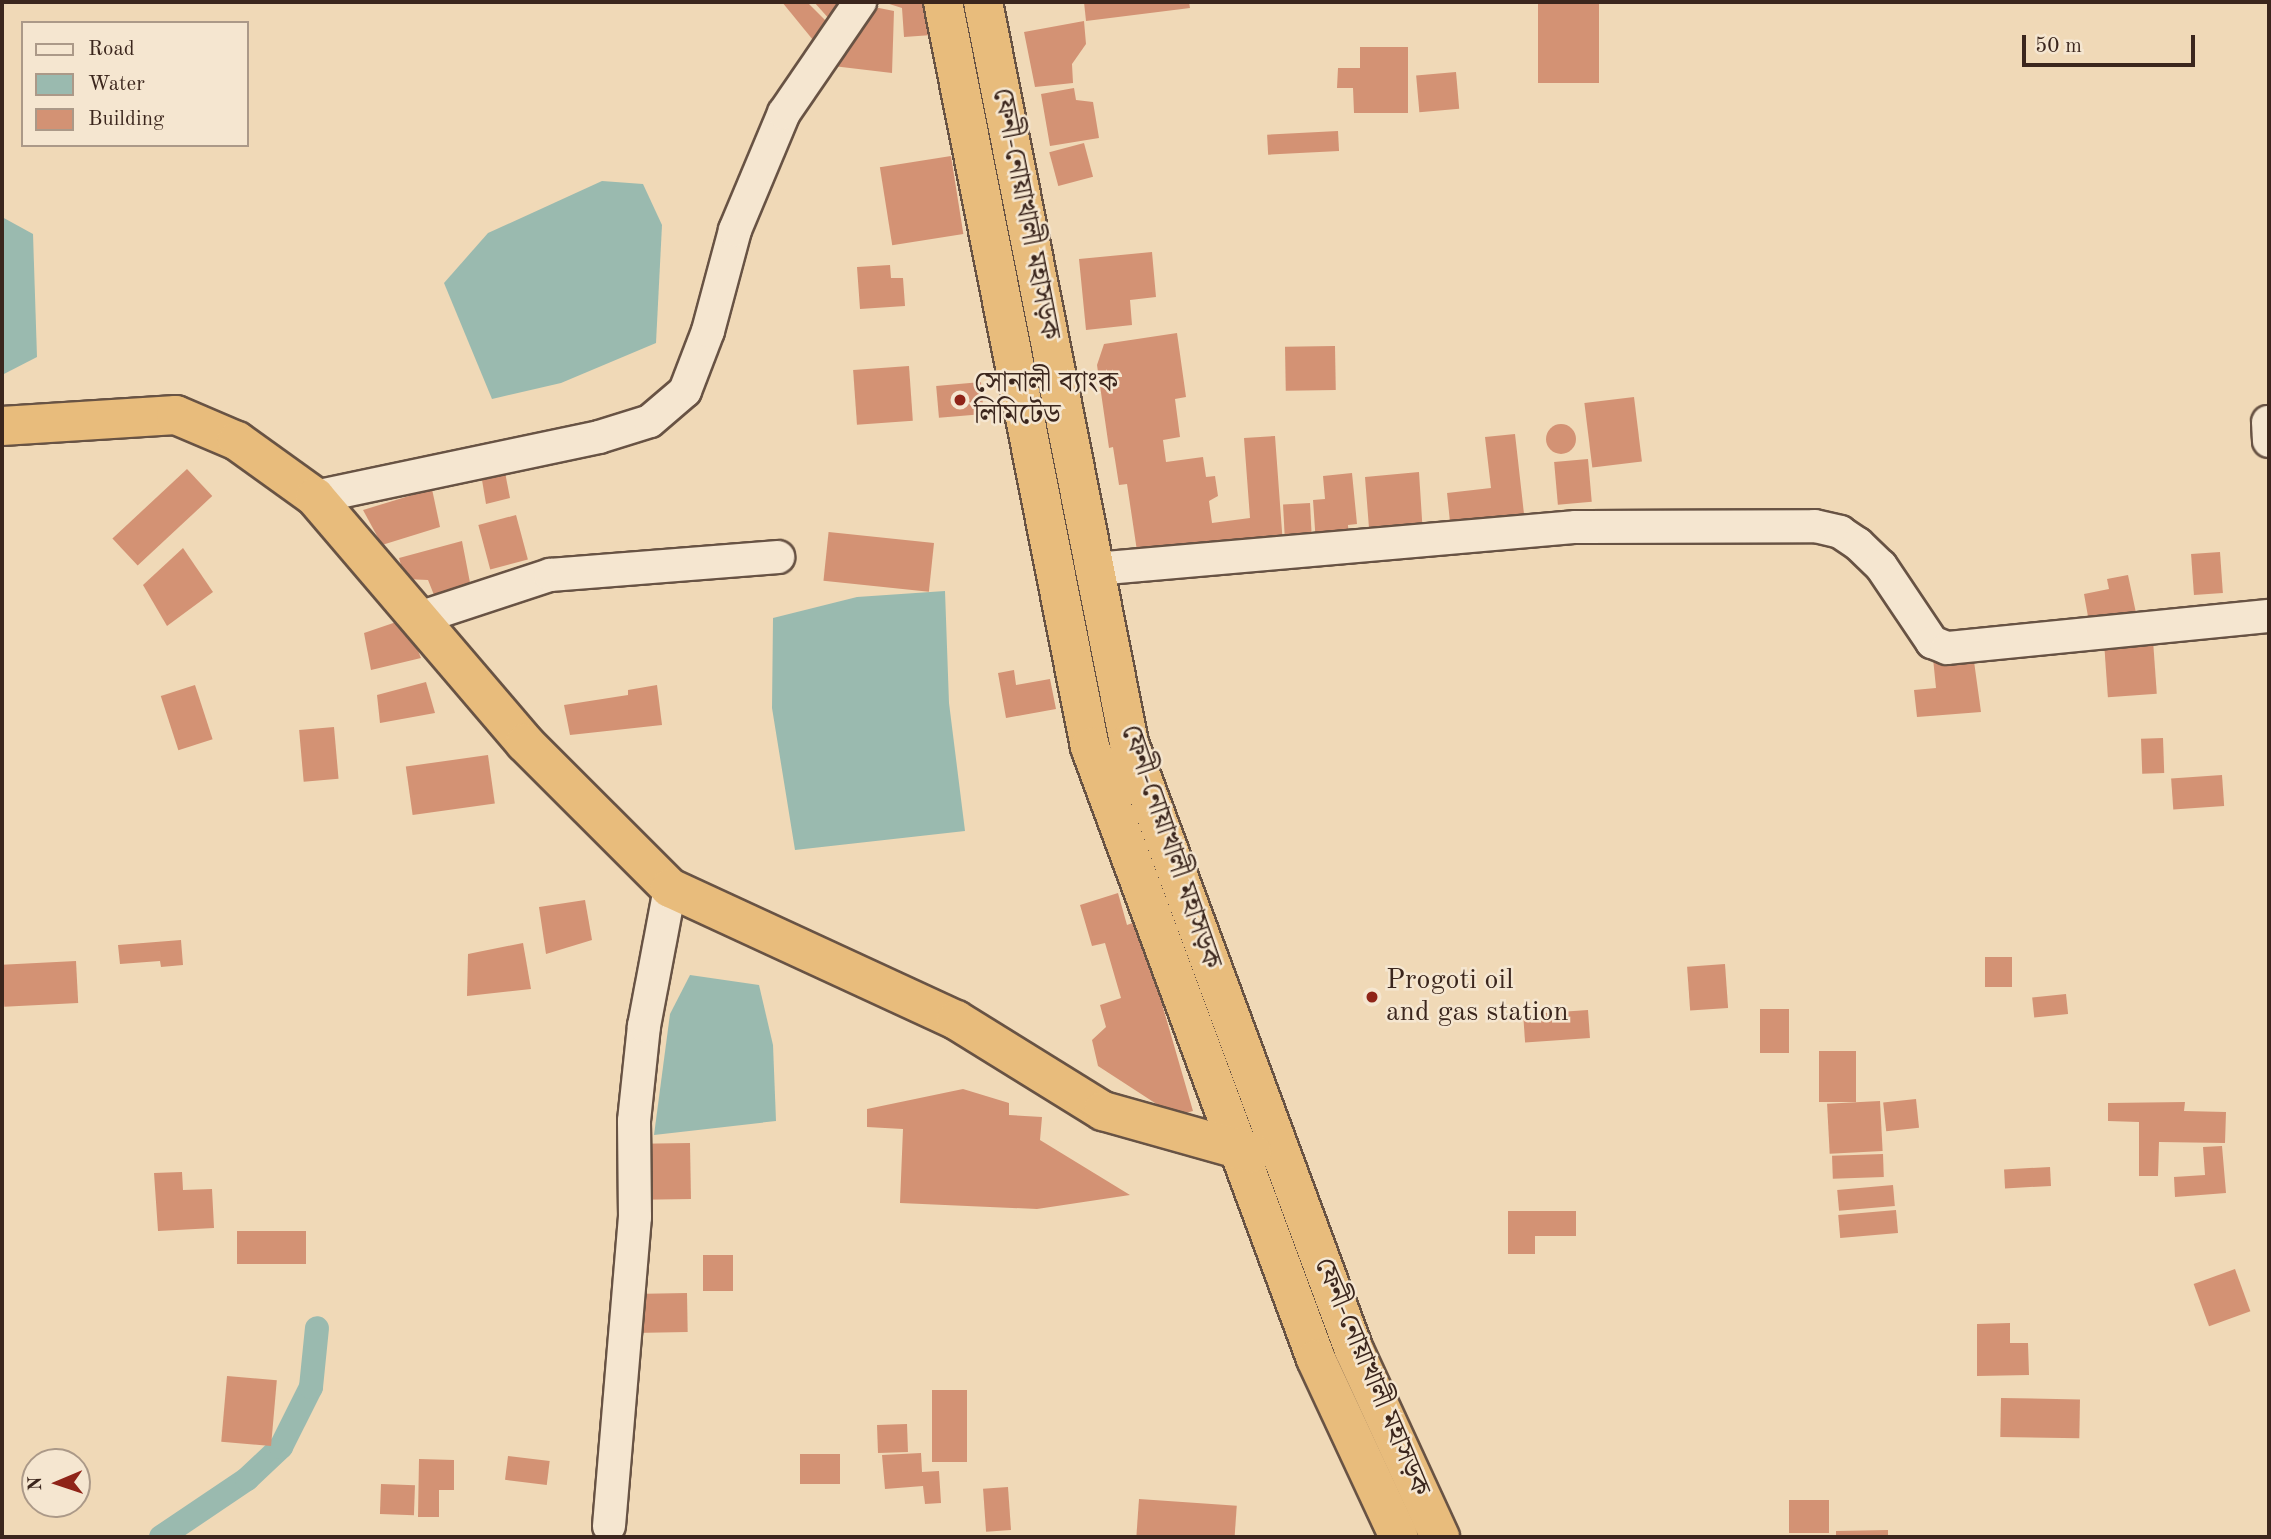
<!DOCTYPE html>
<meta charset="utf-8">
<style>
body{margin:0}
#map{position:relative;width:2271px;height:1539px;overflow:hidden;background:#f0d9b7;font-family:"Old Standard TT","Noto Serif Bengali",serif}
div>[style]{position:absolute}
.water>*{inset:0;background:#9abaaf}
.canal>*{height:24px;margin:-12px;padding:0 12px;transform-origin:12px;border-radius:12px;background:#9abaaf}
.building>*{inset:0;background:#d39274;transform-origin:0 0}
.round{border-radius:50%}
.roads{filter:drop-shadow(2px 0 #685344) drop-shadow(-2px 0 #685344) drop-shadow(0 2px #685344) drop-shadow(0 -2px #685344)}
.minor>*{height:32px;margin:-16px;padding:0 16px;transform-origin:16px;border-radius:16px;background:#f5e6d0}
.highway>*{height:38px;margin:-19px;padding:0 19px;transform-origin:19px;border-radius:19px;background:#e8bc7c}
.dots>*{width:19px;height:19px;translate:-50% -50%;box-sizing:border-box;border:4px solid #f5e6d0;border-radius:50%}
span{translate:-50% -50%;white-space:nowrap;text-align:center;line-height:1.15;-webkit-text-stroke:5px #f5e6d0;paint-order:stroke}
.street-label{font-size:28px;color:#3b261d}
.poi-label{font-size:28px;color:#3b261d}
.left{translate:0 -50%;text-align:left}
.frame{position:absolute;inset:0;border:4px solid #3b261d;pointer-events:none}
.legend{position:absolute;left:21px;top:21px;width:228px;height:126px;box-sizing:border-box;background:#f5e6d0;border:2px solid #ab9988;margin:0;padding:9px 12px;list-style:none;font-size:21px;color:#3b261d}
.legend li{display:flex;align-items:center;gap:14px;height:35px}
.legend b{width:35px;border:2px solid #ab9988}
.north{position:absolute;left:21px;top:1448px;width:70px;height:70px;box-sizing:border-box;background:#f5e6d0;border:2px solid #ab9988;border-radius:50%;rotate:268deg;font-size:19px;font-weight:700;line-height:28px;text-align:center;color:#3b261d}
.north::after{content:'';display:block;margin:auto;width:24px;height:32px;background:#8f2418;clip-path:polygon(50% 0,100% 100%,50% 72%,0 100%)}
.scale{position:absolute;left:2022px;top:35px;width:173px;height:32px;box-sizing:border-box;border:4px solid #3b261d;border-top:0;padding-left:9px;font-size:21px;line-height:24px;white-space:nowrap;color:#3b261d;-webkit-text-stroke:5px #f5e6d0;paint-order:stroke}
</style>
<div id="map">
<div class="water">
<i style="clip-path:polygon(602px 181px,643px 184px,662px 225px,656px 343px,561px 383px,492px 399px,444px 283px,488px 233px)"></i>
<i style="clip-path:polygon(2px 217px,33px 234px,37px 357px,2px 375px)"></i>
<i style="clip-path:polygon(945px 591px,949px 703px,965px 831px,795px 850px,772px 708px,773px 618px,857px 597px)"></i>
<i style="clip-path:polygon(690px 975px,759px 985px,773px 1045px,776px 1121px,654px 1135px,670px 1014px)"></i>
</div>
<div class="canal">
<i style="left:161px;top:1537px;width:104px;rotate:-34deg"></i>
<i style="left:247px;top:1479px;width:47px;rotate:-43.3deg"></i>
<i style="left:281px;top:1447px;width:67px;rotate:-63.4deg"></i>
<i style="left:311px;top:1387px;width:59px;rotate:-84.2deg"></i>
</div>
<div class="building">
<i style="clip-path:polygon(782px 2px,807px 2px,830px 25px,813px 40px)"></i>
<i style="clip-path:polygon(814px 2px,849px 2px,831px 21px)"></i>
<i style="clip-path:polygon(883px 2px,947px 2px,946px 34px,904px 37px,902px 8px)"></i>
<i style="clip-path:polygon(1084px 2px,1189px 2px,1190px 8px,1086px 21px)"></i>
<i style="left:1538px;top:2px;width:61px;height:81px"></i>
<i style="clip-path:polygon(874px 7px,894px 11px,892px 73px,833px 66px)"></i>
<i style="clip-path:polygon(1084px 21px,1086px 44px,1072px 64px,1073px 83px,1035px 87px,1024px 32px)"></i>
<i style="clip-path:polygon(1360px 47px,1408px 47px,1408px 113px,1354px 113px,1353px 88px,1337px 88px,1338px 68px,1360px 68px)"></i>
<i style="left:1456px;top:72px;width:37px;height:40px;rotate:85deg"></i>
<i style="clip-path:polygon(1074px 88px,1076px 100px,1093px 102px,1099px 138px,1050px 146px,1041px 94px)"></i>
<i style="left:1338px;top:131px;width:20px;height:71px;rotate:87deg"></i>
<i style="left:1084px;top:143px;width:35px;height:36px;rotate:75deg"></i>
<i style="left:951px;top:156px;width:79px;height:72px;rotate:81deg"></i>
<i style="clip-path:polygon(1152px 252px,1156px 297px,1130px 300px,1132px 325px,1086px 330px,1079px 259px)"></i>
<i style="clip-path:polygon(890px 265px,891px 278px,903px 278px,905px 306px,860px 309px,857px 267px)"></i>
<i style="clip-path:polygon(1177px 333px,1186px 397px,1175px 399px,1180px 437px,1163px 440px,1166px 462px,1203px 457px,1206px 477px,1215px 476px,1218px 496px,1209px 501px,1212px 523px,1250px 518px,1244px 438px,1275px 436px,1283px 545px,1140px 571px,1127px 484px,1119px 485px,1113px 447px,1109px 448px,1097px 365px,1104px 344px)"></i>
<i style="left:1335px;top:346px;width:44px;height:50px;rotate:89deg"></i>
<i style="left:909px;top:366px;width:55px;height:56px;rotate:86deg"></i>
<i style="left:981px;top:382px;width:32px;height:45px;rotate:85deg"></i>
<i style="left:1634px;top:397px;width:65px;height:50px;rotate:83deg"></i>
<i class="round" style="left:1546px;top:424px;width:30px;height:30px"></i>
<i style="clip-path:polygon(1515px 434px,1524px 514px,1450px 522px,1447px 493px,1491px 488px,1485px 437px)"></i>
<i style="left:1588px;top:459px;width:43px;height:34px;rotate:85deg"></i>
<i style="clip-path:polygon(479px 462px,503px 462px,510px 498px,486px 504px)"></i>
<i style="left:187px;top:469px;width:37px;height:102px;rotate:47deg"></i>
<i style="clip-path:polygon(1419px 472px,1423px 535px,1352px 536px,1351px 529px,1369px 528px,1365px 477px)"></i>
<i style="clip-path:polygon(1352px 473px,1357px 524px,1348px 525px,1349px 541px,1316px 544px,1313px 500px,1325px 499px,1323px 476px)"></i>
<i style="clip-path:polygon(432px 489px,440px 527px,382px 545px,363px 510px)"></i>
<i style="left:1310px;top:503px;width:42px;height:27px;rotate:87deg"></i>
<i style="left:516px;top:515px;width:46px;height:39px;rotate:75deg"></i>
<i style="clip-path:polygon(462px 541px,472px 593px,436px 600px,428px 580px,405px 579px,399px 558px)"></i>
<i style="left:934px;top:543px;width:49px;height:106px;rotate:96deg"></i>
<i style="clip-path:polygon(183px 548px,213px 592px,167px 626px,143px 585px)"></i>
<i style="left:2220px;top:552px;width:41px;height:29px;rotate:86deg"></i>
<i style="clip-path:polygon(2128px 575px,2136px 613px,2089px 622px,2084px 594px,2109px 589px,2107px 579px)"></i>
<i style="clip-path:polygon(405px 619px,421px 658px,371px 670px,364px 633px)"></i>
<i style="left:2153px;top:640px;width:54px;height:49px;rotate:86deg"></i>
<i style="clip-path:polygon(1973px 654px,1981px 712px,1917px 717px,1914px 690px,1936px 688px,1933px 658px)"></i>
<i style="clip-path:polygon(1014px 670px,1016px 685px,1050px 679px,1056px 709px,1006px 718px,998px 673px)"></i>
<i style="clip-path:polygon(426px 682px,435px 713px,380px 723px,377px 695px)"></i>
<i style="left:195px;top:685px;width:57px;height:36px;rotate:72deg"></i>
<i style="clip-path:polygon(657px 685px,662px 725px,570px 735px,564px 705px,628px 695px,628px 690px)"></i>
<i style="left:334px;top:727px;width:52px;height:35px;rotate:85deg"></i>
<i style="left:2163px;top:738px;width:35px;height:22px;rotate:88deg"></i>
<i style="left:488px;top:755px;width:49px;height:83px;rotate:82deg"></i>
<i style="left:2222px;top:775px;width:31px;height:51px;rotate:86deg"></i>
<i style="clip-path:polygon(1118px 893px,1127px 925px,1138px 921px,1193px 1111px,1175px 1116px,1098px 1066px,1092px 1040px,1106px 1027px,1100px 1005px,1121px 998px,1105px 943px,1092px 946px,1080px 905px)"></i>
<i style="clip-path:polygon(585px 900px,592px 940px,546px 954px,539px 907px)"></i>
<i style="clip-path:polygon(181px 940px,183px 965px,161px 967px,160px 961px,120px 964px,118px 945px)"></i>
<i style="clip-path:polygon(523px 943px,531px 989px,467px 996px,468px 954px)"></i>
<i style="left:2012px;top:957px;width:30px;height:27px;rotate:90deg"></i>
<i style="left:76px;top:961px;width:42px;height:74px;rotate:87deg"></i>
<i style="left:1725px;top:964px;width:44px;height:38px;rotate:86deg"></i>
<i style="left:2066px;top:994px;width:20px;height:34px;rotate:84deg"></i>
<i style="left:1760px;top:1009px;width:29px;height:44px"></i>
<i style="left:1588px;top:1010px;width:28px;height:65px;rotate:86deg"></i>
<i style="left:1819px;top:1051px;width:37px;height:51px"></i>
<i style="clip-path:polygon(963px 1089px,1009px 1103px,1009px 1115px,1042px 1117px,1040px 1140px,1130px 1195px,1037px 1209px,900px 1203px,903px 1129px,867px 1127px,867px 1109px)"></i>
<i style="left:1916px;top:1099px;width:29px;height:33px;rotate:84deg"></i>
<i style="left:1880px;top:1101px;width:50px;height:53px;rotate:87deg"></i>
<i style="clip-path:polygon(2185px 1102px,2184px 1111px,2226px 1112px,2225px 1143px,2159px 1142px,2158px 1176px,2139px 1176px,2139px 1122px,2108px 1121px,2108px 1103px)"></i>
<i style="left:690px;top:1143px;width:56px;height:49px;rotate:89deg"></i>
<i style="clip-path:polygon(2222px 1146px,2226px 1193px,2175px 1197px,2174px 1177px,2205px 1175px,2203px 1147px)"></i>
<i style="left:1883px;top:1154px;width:23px;height:51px;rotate:88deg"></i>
<i style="left:2050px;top:1167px;width:19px;height:46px;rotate:87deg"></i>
<i style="clip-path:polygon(182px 1172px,183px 1190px,212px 1189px,214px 1228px,158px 1231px,154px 1173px)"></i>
<i style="left:1893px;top:1185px;width:21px;height:56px;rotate:85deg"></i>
<i style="left:1896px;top:1210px;width:23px;height:58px;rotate:85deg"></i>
<i style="clip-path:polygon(1508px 1211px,1576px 1211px,1576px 1236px,1535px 1236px,1535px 1254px,1508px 1254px)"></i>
<i style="left:237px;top:1231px;width:69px;height:33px"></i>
<i style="left:703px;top:1255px;width:30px;height:36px"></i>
<i style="left:2235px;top:1269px;width:45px;height:44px;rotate:70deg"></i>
<i style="left:687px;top:1293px;width:39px;height:55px;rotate:89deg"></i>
<i style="clip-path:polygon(2010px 1323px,2010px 1343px,2028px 1343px,2029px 1375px,1977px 1376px,1977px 1324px)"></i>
<i style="left:227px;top:1376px;width:50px;height:66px;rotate:5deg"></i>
<i style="left:932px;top:1390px;width:35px;height:72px"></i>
<i style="left:2001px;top:1398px;width:79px;height:39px;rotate:1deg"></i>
<i style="left:907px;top:1424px;width:28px;height:30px;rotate:88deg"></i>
<i style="clip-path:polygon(921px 1453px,922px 1472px,939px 1471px,941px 1503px,925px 1504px,923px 1486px,885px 1489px,882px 1455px)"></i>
<i style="left:840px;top:1454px;width:30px;height:40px;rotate:90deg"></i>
<i style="left:508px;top:1456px;width:42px;height:24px;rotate:7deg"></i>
<i style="clip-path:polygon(419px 1459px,454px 1460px,454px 1490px,439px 1490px,439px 1517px,418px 1517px)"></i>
<i style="left:381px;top:1484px;width:34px;height:30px;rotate:2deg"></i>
<i style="left:1008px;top:1487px;width:43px;height:25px;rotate:86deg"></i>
<i style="left:1139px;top:1499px;width:98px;height:36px;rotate:4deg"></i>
<i style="left:1789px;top:1500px;width:40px;height:33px"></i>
<i style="clip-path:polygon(1888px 1530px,1888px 1537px,1836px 1537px,1836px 1531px)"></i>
</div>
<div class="roads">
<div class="minor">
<i style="left:2268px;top:422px;width:19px;rotate:87deg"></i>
<i style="left:315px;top:497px;width:290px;rotate:-11.9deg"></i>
<i style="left:599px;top:437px;width:53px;rotate:-17.4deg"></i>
<i style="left:650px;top:421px;width:46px;rotate:-40.6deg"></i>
<i style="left:685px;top:391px;width:64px;rotate:-69deg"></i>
<i style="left:708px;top:331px;width:105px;rotate:-75deg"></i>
<i style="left:735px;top:230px;width:127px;rotate:-67.3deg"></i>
<i style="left:784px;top:113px;width:135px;rotate:-55.6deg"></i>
<i style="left:1095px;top:569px;width:483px;rotate:-5deg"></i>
<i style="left:1576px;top:527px;width:239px;rotate:-0.2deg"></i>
<i style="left:1815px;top:526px;width:26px;rotate:13deg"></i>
<i style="left:1840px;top:532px;width:22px;rotate:34deg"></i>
<i style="left:1858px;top:544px;width:32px;rotate:44deg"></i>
<i style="left:1881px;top:566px;width:92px;rotate:56.1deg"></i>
<i style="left:1932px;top:642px;width:16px;rotate:22deg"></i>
<i style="left:1947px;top:648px;width:324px;rotate:-5.7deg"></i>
<i style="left:422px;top:617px;width:135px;rotate:-18.2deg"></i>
<i style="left:550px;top:575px;width:229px;rotate:-4.5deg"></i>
<i style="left:609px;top:1526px;width:310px;rotate:-85.2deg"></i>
<i style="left:635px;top:1217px;width:96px;rotate:-90.6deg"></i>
<i style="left:634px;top:1121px;width:96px;rotate:-84deg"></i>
<i style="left:644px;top:1026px;width:140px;rotate:-79.3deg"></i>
</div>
<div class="highway">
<i style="left:943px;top:2px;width:759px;rotate:78.84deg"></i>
<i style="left:1090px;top:747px;width:652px;rotate:69.73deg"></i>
<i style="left:1316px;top:1359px;width:196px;rotate:65deg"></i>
<i style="left:983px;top:2px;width:755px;rotate:78.85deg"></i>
<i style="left:1129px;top:743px;width:647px;rotate:69.66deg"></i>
<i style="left:1354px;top:1350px;width:206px;rotate:65.3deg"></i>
<i style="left:2px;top:426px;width:174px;rotate:-3.6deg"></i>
<i style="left:176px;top:415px;width:66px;rotate:23.1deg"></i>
<i style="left:237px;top:441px;width:96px;rotate:35.7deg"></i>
<i style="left:315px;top:497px;width:323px;rotate:49.5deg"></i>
<i style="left:525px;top:743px;width:205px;rotate:45deg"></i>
<i style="left:670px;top:888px;width:315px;rotate:24.8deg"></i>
<i style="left:956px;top:1020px;width:173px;rotate:31.8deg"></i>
<i style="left:1103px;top:1111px;width:155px;rotate:15.7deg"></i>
</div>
</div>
<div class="dots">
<i style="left:960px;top:400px;background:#8f2418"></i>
<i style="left:1372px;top:997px;background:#8f2418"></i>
</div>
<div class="street-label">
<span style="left:1025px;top:214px;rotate:79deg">ফেনী-নোয়াখালী মহাসড়ক</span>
<span style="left:1170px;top:847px;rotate:71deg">ফেনী-নোয়াখালী মহাসড়ক</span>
<span style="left:1371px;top:1377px;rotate:67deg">ফেনী-নোয়াখালী মহাসড়ক</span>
</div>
<div class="poi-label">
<span class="left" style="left:974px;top:400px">সোনালী ব্যাংক<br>লিমিটেড</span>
<span class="left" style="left:1386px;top:997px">Progoti oil<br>and gas station</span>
</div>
<div class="frame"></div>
<ul class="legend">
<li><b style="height:9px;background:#f5e6d0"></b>Road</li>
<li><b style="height:19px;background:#9abaaf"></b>Water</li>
<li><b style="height:19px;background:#d39274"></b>Building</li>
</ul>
<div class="north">N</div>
<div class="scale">50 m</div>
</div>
